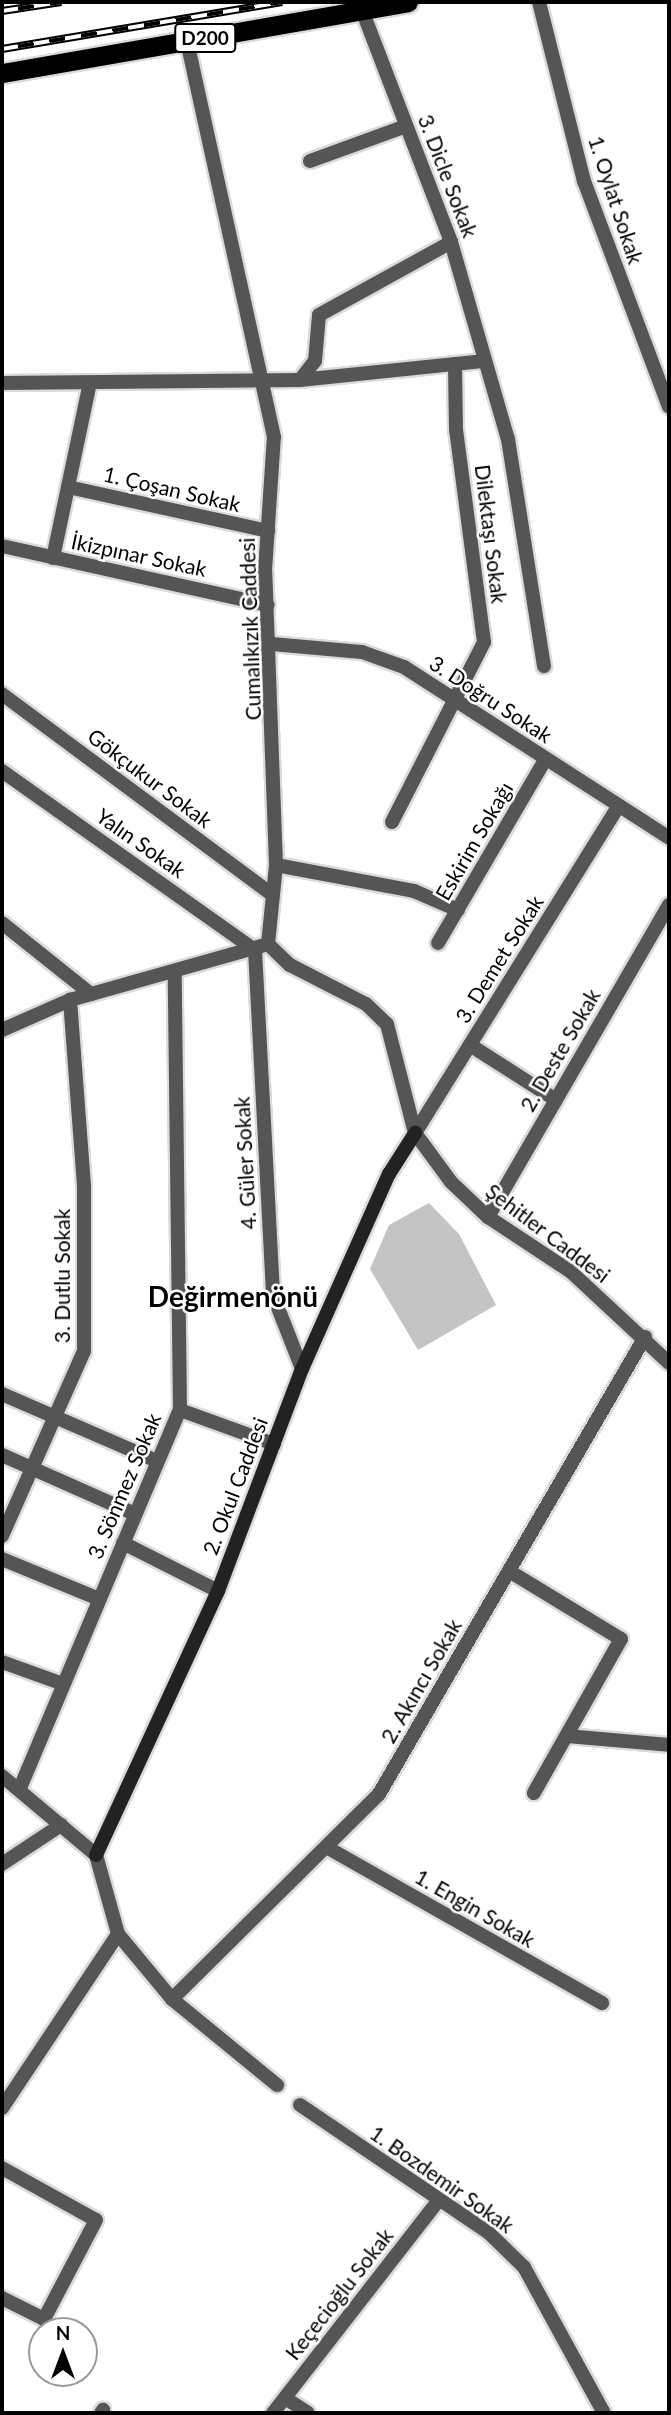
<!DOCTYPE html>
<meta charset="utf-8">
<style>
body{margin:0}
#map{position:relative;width:671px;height:2415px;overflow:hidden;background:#fff;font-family:Lato,sans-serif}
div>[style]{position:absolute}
.building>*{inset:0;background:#c4c4c4}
.roads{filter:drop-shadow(2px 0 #dbdbdb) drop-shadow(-2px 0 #dbdbdb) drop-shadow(0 2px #dbdbdb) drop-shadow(0 -2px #dbdbdb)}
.minor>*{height:14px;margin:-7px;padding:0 7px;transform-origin:7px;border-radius:7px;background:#555}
.tertiary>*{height:14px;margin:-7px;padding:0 7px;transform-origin:7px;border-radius:7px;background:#555}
.secondary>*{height:14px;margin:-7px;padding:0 7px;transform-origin:7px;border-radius:7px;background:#222}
.trunk>*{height:19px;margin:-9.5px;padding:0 9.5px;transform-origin:9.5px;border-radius:9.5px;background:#000}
.rail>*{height:8px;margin-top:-4px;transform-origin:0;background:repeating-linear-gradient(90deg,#fff 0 16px,#000 0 32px);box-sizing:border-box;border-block:2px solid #000}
span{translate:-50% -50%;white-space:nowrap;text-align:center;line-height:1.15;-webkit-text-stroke:5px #fff;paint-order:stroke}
.shield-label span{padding:2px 5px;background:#fff;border:2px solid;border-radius:5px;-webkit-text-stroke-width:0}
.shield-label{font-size:19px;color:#000;font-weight:700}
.street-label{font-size:21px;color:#000}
.district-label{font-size:28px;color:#000;font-weight:700}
.frame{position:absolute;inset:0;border:4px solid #000;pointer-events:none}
.north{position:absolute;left:28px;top:2317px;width:70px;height:70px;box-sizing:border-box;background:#fff;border:2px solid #999;border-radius:50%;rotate:0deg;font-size:19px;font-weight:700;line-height:28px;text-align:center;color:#000}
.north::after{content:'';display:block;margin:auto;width:24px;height:32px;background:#000;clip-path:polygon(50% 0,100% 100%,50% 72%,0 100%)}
</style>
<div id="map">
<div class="building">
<i style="clip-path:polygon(429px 1203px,459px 1234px,496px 1305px,418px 1350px,370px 1269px,389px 1225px)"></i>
</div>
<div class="roads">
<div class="minor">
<i style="left:539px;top:2px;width:185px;rotate:75.9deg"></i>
<i style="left:584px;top:181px;width:241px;rotate:69.4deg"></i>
<i style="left:362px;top:10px;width:248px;rotate:69deg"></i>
<i style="left:451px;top:242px;width:205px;rotate:73.9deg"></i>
<i style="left:508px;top:439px;width:230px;rotate:81deg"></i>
<i style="left:310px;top:161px;width:102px;rotate:-20deg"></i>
<i style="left:300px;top:380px;width:186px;rotate:-5.9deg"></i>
<i style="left:2px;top:383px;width:298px;rotate:-0.6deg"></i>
<i style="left:300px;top:380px;width:24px;rotate:-52deg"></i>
<i style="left:315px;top:361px;width:46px;rotate:-85deg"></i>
<i style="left:319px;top:315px;width:151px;rotate:-28.9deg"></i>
<i style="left:68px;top:487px;width:205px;rotate:12.4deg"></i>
<i style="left:2px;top:546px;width:272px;rotate:12.5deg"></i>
<i style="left:53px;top:558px;width:179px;rotate:-78.1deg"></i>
<i style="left:272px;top:644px;width:90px;rotate:5.1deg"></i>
<i style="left:362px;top:652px;width:45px;rotate:19.7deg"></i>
<i style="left:404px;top:667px;width:315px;rotate:32.8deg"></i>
<i style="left:2px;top:694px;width:337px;rotate:36.6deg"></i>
<i style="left:2px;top:771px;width:310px;rotate:35.3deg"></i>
<i style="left:255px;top:950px;width:345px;rotate:87deg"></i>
<i style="left:273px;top:1295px;width:79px;rotate:68.6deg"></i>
<i style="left:392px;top:822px;width:202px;rotate:-62.9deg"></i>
<i style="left:484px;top:642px;width:214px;rotate:-97.5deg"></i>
<i style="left:456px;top:430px;width:66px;rotate:-90.9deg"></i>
<i style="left:276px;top:865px;width:140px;rotate:10.7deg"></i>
<i style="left:414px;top:891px;width:48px;rotate:23.4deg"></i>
<i style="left:2px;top:923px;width:114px;rotate:38.6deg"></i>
<i style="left:438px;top:943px;width:212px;rotate:-59.7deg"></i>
<i style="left:470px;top:1045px;width:102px;rotate:32.6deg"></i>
<i style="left:415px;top:1133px;width:384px;rotate:-58.1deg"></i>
<i style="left:488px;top:1217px;width:361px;rotate:-59.9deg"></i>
<i style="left:2px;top:1394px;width:169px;rotate:23.4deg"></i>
<i style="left:180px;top:1410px;width:100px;rotate:19.9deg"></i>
<i style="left:2px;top:1455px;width:145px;rotate:23.9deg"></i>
<i style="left:2px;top:1536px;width:202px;rotate:-66.1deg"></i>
<i style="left:84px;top:1351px;width:165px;rotate:-90deg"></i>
<i style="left:84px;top:1186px;width:187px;rotate:-94.3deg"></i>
<i style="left:123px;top:1543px;width:106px;rotate:26.8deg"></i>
<i style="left:2px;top:1559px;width:105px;rotate:22.4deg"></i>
<i style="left:509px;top:1571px;width:131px;rotate:31.3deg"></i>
<i style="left:621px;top:1639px;width:177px;rotate:119.5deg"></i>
<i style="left:2px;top:1662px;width:65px;rotate:19.8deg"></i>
<i style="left:567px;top:1736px;width:102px;rotate:5deg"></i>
<i style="left:2px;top:1776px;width:123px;rotate:40deg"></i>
<i style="left:96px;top:1855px;width:82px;rotate:74.4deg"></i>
<i style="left:118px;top:1934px;width:85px;rotate:50.3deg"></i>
<i style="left:172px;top:1999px;width:136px;rotate:39.3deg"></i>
<i style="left:20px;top:1788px;width:410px;rotate:-67.1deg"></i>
<i style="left:180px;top:1410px;width:437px;rotate:-90.7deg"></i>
<i style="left:328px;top:1848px;width:315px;rotate:29.5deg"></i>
<i style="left:2px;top:1864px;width:71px;rotate:-33.5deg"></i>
<i style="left:172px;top:1999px;width:291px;rotate:-44.7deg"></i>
<i style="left:379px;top:1794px;width:529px;rotate:-59.8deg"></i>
<i style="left:300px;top:2105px;width:228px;rotate:34.1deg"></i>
<i style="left:489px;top:2233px;width:49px;rotate:44.2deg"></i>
<i style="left:524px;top:2267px;width:166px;rotate:61.3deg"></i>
<i style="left:2px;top:2108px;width:209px;rotate:-56.3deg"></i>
<i style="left:2px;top:2168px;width:107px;rotate:29deg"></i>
<i style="left:96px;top:2220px;width:112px;rotate:117.7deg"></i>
<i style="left:44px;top:2319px;width:47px;rotate:-153.4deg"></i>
<i style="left:285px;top:2398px;width:27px;rotate:33deg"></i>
<i style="left:101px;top:2413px;width:4px;rotate:-56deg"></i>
<i style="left:273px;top:2413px;width:269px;rotate:-52.1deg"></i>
</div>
<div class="tertiary">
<i style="left:268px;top:944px;width:30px;rotate:44deg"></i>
<i style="left:290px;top:965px;width:85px;rotate:27.2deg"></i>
<i style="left:366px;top:1004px;width:29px;rotate:44deg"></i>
<i style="left:387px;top:1024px;width:113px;rotate:75.6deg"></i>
<i style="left:415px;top:1133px;width:61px;rotate:53.7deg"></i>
<i style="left:451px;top:1182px;width:51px;rotate:43.4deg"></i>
<i style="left:488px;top:1217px;width:98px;rotate:33.4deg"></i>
<i style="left:570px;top:1271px;width:135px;rotate:42.9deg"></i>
<i style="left:2px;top:1030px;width:74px;rotate:-23.8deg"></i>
<i style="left:70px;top:1000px;width:206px;rotate:-15.8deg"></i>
<i style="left:268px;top:944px;width:79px;rotate:-84.2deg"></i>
<i style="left:276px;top:865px;width:294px;rotate:-92.1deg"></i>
<i style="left:265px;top:571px;width:134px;rotate:-86.2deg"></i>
<i style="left:274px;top:437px;width:404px;rotate:-102.4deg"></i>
</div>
<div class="secondary">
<i style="left:96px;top:1855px;width:291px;rotate:-65.2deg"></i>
<i style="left:218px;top:1591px;width:237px;rotate:-69.3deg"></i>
<i style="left:302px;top:1369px;width:214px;rotate:-66deg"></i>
<i style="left:389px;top:1174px;width:49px;rotate:-57.6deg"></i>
</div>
<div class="trunk">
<i style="left:2px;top:73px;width:412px;rotate:-9.9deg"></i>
</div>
</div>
<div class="rail">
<i style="left:2px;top:11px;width:60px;rotate:-8.7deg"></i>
<i style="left:2px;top:49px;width:284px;rotate:-9.5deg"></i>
</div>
<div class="shield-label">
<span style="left:205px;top:38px">D200</span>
</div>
<div class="street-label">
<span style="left:448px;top:176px;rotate:69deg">3. Dicle Sokak</span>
<span style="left:616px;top:200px;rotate:72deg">1. Oylat Sokak</span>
<span style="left:172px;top:489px;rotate:13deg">1. Çoşan Sokak</span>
<span style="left:491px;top:534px;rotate:83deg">Dilektaşı Sokak</span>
<span style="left:139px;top:555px;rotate:12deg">İkizpınar Sokak</span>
<span style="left:250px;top:629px;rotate:-92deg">Cumalıkızık Caddesi</span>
<span style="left:491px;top:699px;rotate:33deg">3. Doğru Sokak</span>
<span style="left:150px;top:778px;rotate:37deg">Gökçukur Sokak</span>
<span style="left:474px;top:841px;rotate:-60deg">Eskirim Sokağı</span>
<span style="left:141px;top:843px;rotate:35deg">Yalın Sokak</span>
<span style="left:499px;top:959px;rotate:-58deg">3. Demet Sokak</span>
<span style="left:560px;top:1050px;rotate:-60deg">2. Deste Sokak</span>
<span style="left:245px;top:1163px;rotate:-93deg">4. Güler Sokak</span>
<span style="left:548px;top:1233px;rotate:37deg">Şehitler Caddesi</span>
<span style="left:62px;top:1276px;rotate:-90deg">3. Dutlu Sokak</span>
<span style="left:124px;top:1486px;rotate:-67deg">3. Sönmez Sokak</span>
<span style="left:235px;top:1486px;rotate:-69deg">2. Okul Caddesi</span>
<span style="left:421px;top:1681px;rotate:-60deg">2. Akıncı Sokak</span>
<span style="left:475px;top:1908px;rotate:30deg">1. Engin Sokak</span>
<span style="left:442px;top:2179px;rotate:35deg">1. Bozdemir Sokak</span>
<span style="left:339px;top:2294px;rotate:-52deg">Keçecioğlu Sokak</span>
</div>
<div class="district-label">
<span style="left:233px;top:1296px">Değirmenönü</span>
</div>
<div class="frame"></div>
<div class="north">N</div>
</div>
